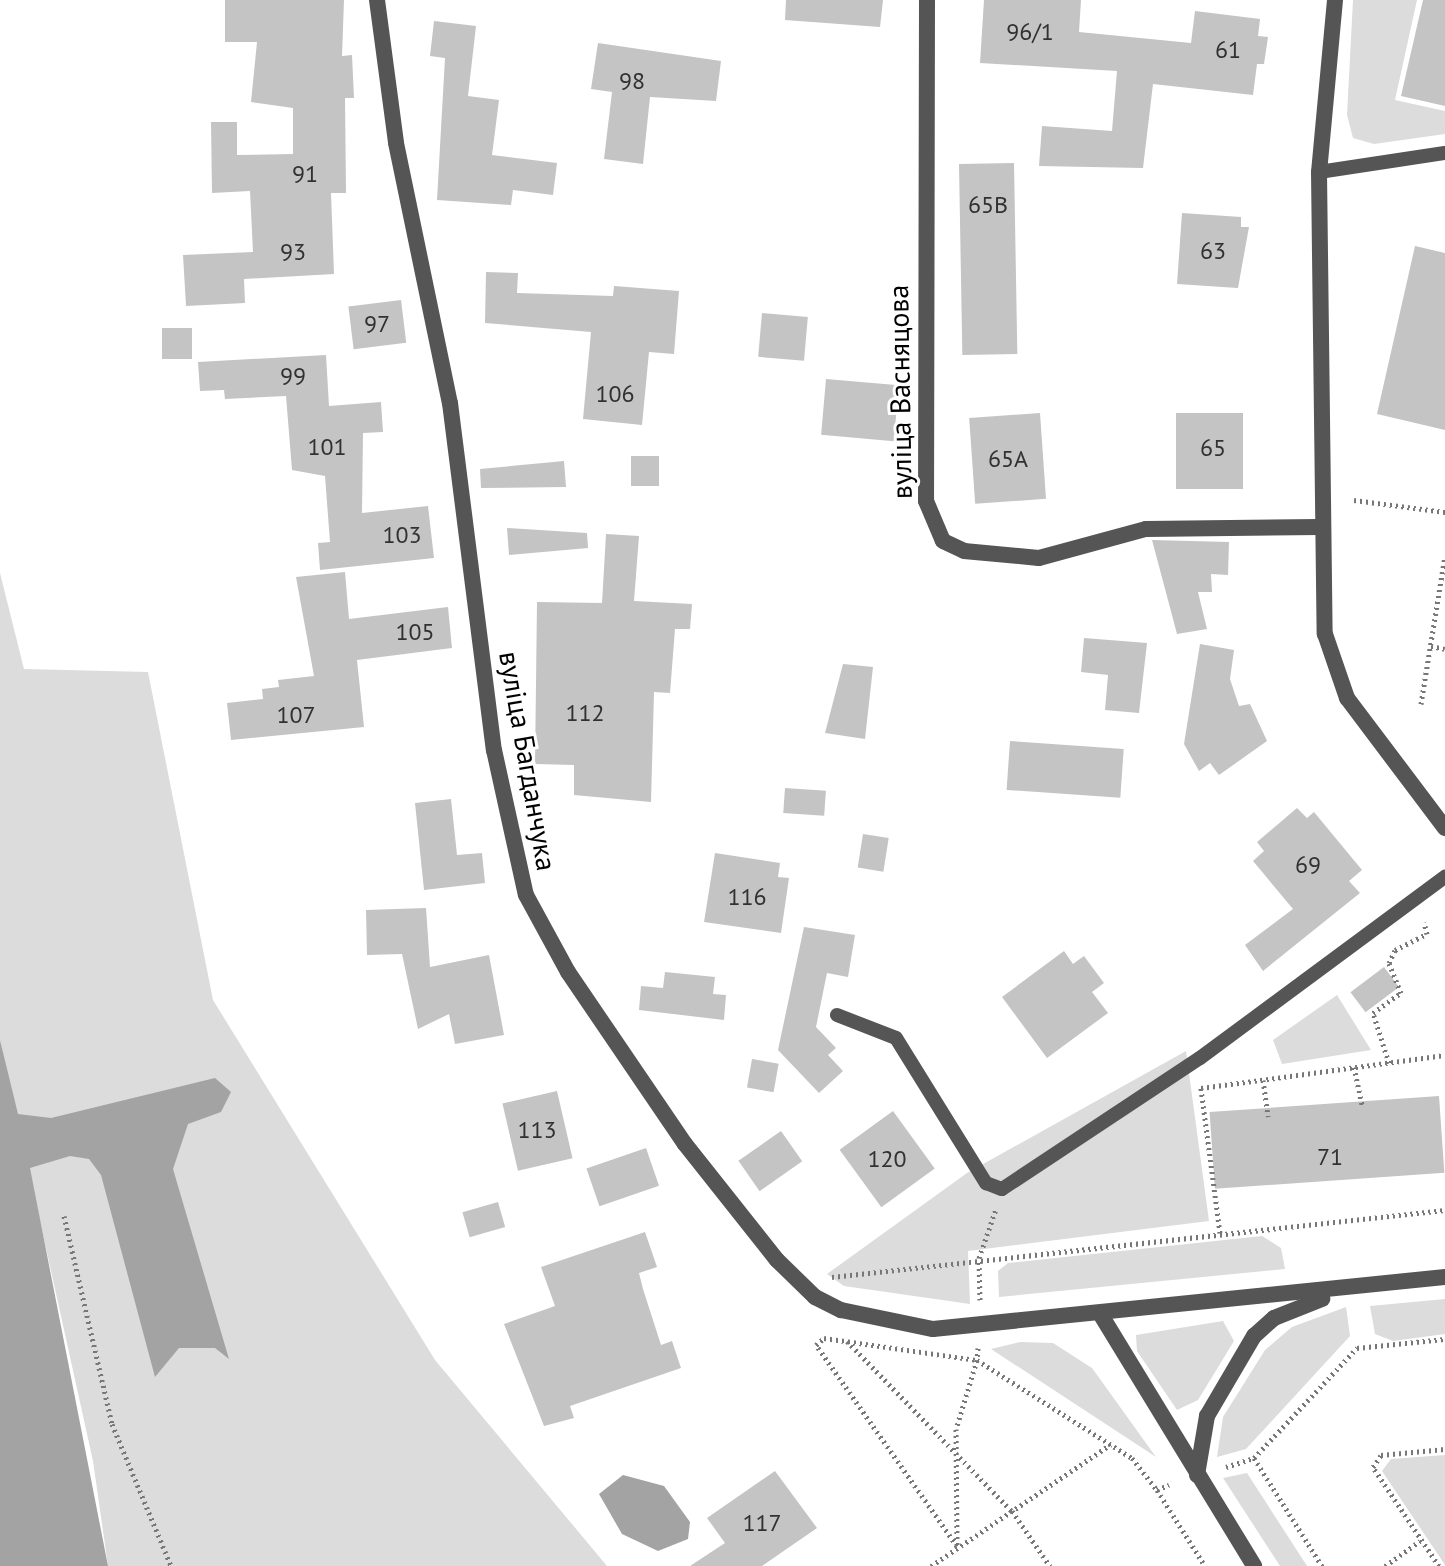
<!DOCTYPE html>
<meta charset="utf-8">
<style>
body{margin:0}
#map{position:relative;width:1445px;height:1566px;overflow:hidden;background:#fff;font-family:"PT Sans",sans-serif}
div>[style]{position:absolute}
.green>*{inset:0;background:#dcdcdc}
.water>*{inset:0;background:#a3a3a3}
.building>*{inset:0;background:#c4c4c4;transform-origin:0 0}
.path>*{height:5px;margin-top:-2.5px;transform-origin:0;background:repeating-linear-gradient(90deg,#777 0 2px,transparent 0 6px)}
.service>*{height:14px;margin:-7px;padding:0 7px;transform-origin:7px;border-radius:7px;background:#555}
.minor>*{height:16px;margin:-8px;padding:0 8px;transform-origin:8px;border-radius:8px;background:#555}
span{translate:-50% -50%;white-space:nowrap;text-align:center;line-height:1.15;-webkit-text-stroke:6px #fff;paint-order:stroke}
.number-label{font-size:24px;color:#313131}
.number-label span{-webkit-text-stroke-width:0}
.street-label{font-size:28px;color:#000}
</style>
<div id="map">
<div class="green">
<i style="clip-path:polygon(1353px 0,1417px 0,1395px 100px,1445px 111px,1445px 134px,1374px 144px,1353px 138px,1347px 115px)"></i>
<i style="clip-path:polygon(0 573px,24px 669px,148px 672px,213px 1000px,435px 1360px,607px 1566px,108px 1566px,93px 1461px,0 1040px)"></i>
<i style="clip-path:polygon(1337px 995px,1371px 1050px,1282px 1064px,1273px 1040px)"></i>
<i style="clip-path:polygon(1186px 1051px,1209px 1221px,968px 1251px,970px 1304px,844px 1286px,827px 1274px,967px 1173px)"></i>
<i style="clip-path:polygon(1262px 1236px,1281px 1248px,1285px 1269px,999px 1297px,998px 1271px,1008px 1263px)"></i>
<i style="clip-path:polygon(1445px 1299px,1445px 1334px,1393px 1341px,1375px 1334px,1370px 1306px)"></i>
<i style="clip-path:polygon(1346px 1307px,1350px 1336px,1246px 1449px,1217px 1457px,1223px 1417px,1265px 1350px,1292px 1327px)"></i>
<i style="clip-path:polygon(1223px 1321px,1234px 1341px,1198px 1400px,1177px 1410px,1137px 1351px,1136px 1335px)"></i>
<i style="clip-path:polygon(1020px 1342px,1053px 1343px,1092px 1368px,1156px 1457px,991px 1349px)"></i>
<i style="clip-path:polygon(1445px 1455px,1445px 1565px,1382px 1471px,1391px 1459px)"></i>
<i style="clip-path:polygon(1247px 1473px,1307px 1566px,1280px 1566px,1223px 1478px)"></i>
</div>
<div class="water">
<i style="clip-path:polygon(0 1040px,18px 1114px,51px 1118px,215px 1078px,231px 1092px,221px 1112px,188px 1124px,173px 1169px,229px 1359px,215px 1348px,179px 1348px,155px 1377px,101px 1175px,89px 1159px,70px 1156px,30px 1168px,108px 1566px,0 1566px)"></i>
<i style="clip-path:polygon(623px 1475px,664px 1486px,690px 1522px,688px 1539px,658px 1551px,622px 1534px,599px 1494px)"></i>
</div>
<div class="building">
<i style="clip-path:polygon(225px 0,344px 0,342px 56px,352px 55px,354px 98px,345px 98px,346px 193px,331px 193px,334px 274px,244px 279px,245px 303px,186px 306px,183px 255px,253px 252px,250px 191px,212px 193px,211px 122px,237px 122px,237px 155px,293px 154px,293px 108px,251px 102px,257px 42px,225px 42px)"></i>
<i style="clip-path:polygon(786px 0,883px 0,880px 27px,785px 20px)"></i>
<i style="clip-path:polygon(984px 0,1081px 0,1079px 32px,1191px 43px,1195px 11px,1260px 19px,1258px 36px,1268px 37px,1264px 64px,1257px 64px,1253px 95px,1153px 84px,1143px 168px,1039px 166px,1042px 126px,1112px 131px,1117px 71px,980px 63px)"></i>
<i style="clip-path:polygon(1423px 0,1445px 0,1445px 106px,1401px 96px)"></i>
<i style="clip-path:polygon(434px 21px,476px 26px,468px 96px,499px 100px,492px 155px,557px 163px,553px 195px,513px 190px,511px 205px,437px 200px,445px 58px,430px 56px)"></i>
<i style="clip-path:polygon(598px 43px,721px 61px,716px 101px,650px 97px,643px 164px,604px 159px,612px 92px,591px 89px)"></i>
<i style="left:1014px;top:163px;width:191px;height:55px;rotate:89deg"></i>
<i style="clip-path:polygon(1182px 213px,1241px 217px,1241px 227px,1249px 227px,1238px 288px,1177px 284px)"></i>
<i style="clip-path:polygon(1415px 246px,1445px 253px,1445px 430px,1377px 414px)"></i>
<i style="clip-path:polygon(486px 272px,518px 273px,517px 293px,613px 296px,614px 286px,679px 291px,674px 354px,649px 352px,642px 425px,583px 419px,591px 332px,485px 323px)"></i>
<i style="left:401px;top:300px;width:43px;height:53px;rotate:83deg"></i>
<i style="left:762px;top:313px;width:46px;height:44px;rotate:5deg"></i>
<i style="left:162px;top:328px;width:30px;height:31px"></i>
<i style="clip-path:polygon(326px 355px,329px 406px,381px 402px,383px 432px,363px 433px,362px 513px,428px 506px,434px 558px,320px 570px,318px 543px,330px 542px,325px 476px,292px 470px,286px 396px,225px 399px,224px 390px,200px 391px,198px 362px)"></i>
<i style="left:826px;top:379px;width:73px;height:56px;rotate:5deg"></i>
<i style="left:1040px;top:413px;width:86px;height:71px;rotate:86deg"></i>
<i style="left:1176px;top:413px;width:67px;height:76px"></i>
<i style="left:631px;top:456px;width:28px;height:30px"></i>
<i style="clip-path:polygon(564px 461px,566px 487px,481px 488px,480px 469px)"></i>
<i style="clip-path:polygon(507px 528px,587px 533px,588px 548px,509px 555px)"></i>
<i style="clip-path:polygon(606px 534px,639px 536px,634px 601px,692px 604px,690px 629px,675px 629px,670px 693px,654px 692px,651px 802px,574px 795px,574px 765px,535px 764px,537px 602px,602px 603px)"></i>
<i style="clip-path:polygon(1152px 540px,1229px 542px,1228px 575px,1211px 574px,1212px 592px,1198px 592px,1207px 629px,1177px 634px)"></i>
<i style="clip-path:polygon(345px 572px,349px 619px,448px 607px,452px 648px,357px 660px,364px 727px,231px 740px,227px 703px,263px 699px,262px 689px,279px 687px,278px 680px,314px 676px,296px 577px)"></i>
<i style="clip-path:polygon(1084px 638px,1147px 643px,1139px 713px,1105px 710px,1108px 675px,1081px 672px)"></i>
<i style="clip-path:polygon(1200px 644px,1234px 650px,1230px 679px,1239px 706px,1250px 704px,1267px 741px,1219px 775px,1210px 763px,1199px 771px,1184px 744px)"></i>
<i style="clip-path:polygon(843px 664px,873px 667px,865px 739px,825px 733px)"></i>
<i style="left:1010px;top:741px;width:114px;height:49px;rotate:4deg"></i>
<i style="left:785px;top:788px;width:41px;height:25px;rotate:4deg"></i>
<i style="clip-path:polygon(451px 799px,457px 855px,482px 853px,485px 883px,424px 890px,415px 803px)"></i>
<i style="clip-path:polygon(1297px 808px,1307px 818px,1314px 812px,1362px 870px,1349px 881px,1360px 893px,1263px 971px,1245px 945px,1293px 909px,1253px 861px,1264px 851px,1257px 842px)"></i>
<i style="left:863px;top:834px;width:26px;height:34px;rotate:9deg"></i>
<i style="clip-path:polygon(715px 853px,780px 863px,778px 877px,789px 878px,781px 933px,704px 922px)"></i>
<i style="clip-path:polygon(426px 908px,430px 967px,489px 955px,504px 1035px,455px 1044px,449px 1014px,418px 1029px,402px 954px,367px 955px,366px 910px)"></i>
<i style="clip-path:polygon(804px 927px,855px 935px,848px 977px,827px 973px,816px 1027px,836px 1048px,828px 1055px,843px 1071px,819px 1093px,778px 1050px)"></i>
<i style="clip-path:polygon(1064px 951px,1073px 964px,1084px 956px,1104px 983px,1092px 992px,1108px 1013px,1047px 1058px,1002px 997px)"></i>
<i style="left:1384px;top:967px;width:25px;height:42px;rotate:53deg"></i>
<i style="clip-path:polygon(665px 972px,715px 977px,713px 994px,726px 995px,724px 1020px,639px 1010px,641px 986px,663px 988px)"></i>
<i style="left:752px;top:1059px;width:27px;height:29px;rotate:10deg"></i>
<i style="left:557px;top:1091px;width:69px;height:56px;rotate:77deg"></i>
<i style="left:1439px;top:1096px;width:77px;height:230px;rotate:86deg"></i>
<i style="left:893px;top:1111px;width:71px;height:66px;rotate:54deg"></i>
<i style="left:781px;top:1131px;width:37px;height:52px;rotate:55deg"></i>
<i style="left:646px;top:1148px;width:40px;height:63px;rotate:71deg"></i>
<i style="left:498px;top:1202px;width:26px;height:37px;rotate:74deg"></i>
<i style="clip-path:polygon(645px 1232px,657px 1267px,639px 1273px,643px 1289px,661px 1345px,672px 1341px,681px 1368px,570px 1406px,574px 1418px,544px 1426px,504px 1324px,555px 1306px,541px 1267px)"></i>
<i style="clip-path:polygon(775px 1471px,817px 1528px,762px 1566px,690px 1566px,725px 1543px,707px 1518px)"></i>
</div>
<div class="path">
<i style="left:1354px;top:500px;width:92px;rotate:7.5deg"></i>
<i style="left:1431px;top:646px;width:14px;rotate:12deg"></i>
<i style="left:1421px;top:704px;width:150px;rotate:-80.8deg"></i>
<i style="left:1389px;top:1063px;width:52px;rotate:-107.7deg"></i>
<i style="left:1373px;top:1013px;width:34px;rotate:-36deg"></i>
<i style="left:1401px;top:993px;width:32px;rotate:-112deg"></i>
<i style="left:1389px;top:963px;width:14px;rotate:-65deg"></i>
<i style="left:1395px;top:950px;width:36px;rotate:-27deg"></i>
<i style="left:1427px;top:934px;width:12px;rotate:-104deg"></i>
<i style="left:1354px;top:1067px;width:40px;rotate:78deg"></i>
<i style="left:1263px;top:1080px;width:37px;rotate:82deg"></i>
<i style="left:64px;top:1216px;width:213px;rotate:77deg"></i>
<i style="left:112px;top:1424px;width:154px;rotate:67.4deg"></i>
<i style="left:1220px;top:1233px;width:146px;rotate:-97.5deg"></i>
<i style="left:1201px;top:1088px;width:246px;rotate:-7.7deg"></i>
<i style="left:832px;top:1277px;width:617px;rotate:-6.24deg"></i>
<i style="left:980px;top:1300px;width:42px;rotate:-91.4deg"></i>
<i style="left:979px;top:1258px;width:52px;rotate:-70.9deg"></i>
<i style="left:824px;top:1338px;width:155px;rotate:8.2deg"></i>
<i style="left:977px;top:1360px;width:72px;rotate:106.9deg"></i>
<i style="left:956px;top:1429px;width:117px;rotate:89.5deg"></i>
<i style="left:957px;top:1546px;width:246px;rotate:-125deg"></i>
<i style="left:816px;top:1345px;width:11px;rotate:-41deg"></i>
<i style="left:847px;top:1341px;width:237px;rotate:45.9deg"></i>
<i style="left:1012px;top:1511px;width:67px;rotate:55.4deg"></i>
<i style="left:978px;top:1348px;width:12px;rotate:95deg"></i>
<i style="left:977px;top:1360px;width:183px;rotate:32.3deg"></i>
<i style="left:1132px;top:1458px;width:41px;rotate:52deg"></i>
<i style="left:1157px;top:1490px;width:13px;rotate:-23deg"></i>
<i style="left:1254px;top:1458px;width:151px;rotate:-46.9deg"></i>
<i style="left:1357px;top:1348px;width:88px;rotate:-5.8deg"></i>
<i style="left:1226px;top:1467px;width:29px;rotate:-18deg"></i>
<i style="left:1254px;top:1458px;width:128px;rotate:57.8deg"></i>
<i style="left:1157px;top:1490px;width:90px;rotate:57.7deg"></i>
<i style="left:931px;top:1566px;width:217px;rotate:-34.1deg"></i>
<i style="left:1385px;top:1566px;width:43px;rotate:-35.5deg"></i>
<i style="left:1439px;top:1566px;width:119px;rotate:-123.7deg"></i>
<i style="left:1373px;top:1467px;width:14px;rotate:-56deg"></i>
<i style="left:1381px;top:1455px;width:64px;rotate:-5.4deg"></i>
</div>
<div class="service">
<i style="left:1319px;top:172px;width:127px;rotate:-8.6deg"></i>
<i style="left:837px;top:1015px;width:63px;rotate:21.3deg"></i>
<i style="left:896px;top:1038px;width:171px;rotate:58.2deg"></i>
<i style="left:986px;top:1183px;width:17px;rotate:21deg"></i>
<i style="left:1002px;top:1189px;width:237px;rotate:-33.5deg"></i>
<i style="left:1200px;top:1058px;width:305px;rotate:-36.5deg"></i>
</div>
<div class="minor">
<i style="left:377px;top:0;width:144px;rotate:82.4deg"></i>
<i style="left:396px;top:143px;width:266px;rotate:78.3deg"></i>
<i style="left:450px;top:403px;width:350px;rotate:82.8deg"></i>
<i style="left:494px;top:750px;width:148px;rotate:77.6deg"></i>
<i style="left:526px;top:895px;width:88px;rotate:61.4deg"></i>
<i style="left:568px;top:972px;width:208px;rotate:55.8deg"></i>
<i style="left:685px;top:1144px;width:148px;rotate:51.6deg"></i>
<i style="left:777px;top:1260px;width:53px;rotate:44.2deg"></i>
<i style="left:815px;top:1297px;width:29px;rotate:27deg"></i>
<i style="left:841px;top:1310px;width:94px;rotate:11.7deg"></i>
<i style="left:933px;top:1329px;width:515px;rotate:-5.8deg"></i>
<i style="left:927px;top:0;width:501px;rotate:90.11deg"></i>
<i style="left:926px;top:501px;width:43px;rotate:67deg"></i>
<i style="left:943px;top:541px;width:23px;rotate:25deg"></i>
<i style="left:964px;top:551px;width:75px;rotate:5.3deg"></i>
<i style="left:1039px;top:558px;width:111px;rotate:-15.2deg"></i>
<i style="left:1146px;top:529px;width:173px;rotate:-0.7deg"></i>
<i style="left:1335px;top:0;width:173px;rotate:95.3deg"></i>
<i style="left:1319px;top:172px;width:462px;rotate:89.3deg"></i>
<i style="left:1325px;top:634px;width:68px;rotate:71deg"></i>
<i style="left:1347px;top:698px;width:163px;rotate:53deg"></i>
<i style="left:1101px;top:1315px;width:294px;rotate:58.6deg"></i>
<i style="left:1197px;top:1475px;width:60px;rotate:-80.4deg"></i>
<i style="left:1207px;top:1416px;width:93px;rotate:-59.6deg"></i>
<i style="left:1254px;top:1336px;width:27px;rotate:-42deg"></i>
<i style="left:1274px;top:1318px;width:52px;rotate:-21.6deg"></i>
</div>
<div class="number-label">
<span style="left:1030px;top:32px">96/1</span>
<span style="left:1228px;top:50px">61</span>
<span style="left:632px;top:81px">98</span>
<span style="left:305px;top:174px">91</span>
<span style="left:988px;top:205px">65В</span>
<span style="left:1213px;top:251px">63</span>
<span style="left:293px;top:252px">93</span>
<span style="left:377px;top:324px">97</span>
<span style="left:293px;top:376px">99</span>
<span style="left:615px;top:394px">106</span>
<span style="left:327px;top:447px">101</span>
<span style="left:1213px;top:448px">65</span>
<span style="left:1008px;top:459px">65А</span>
<span style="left:402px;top:535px">103</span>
<span style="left:415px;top:632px">105</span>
<span style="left:585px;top:713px">112</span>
<span style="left:296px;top:715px">107</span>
<span style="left:1308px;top:865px">69</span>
<span style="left:747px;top:897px">116</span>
<span style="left:537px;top:1130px">113</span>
<span style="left:1330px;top:1157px">71</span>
<span style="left:887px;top:1159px">120</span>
<span style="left:762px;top:1523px">117</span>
</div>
<div class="street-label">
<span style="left:900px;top:392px;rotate:-91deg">вуліца Васняцова</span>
<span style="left:528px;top:761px;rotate:80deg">вуліца Багданчука</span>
</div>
</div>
